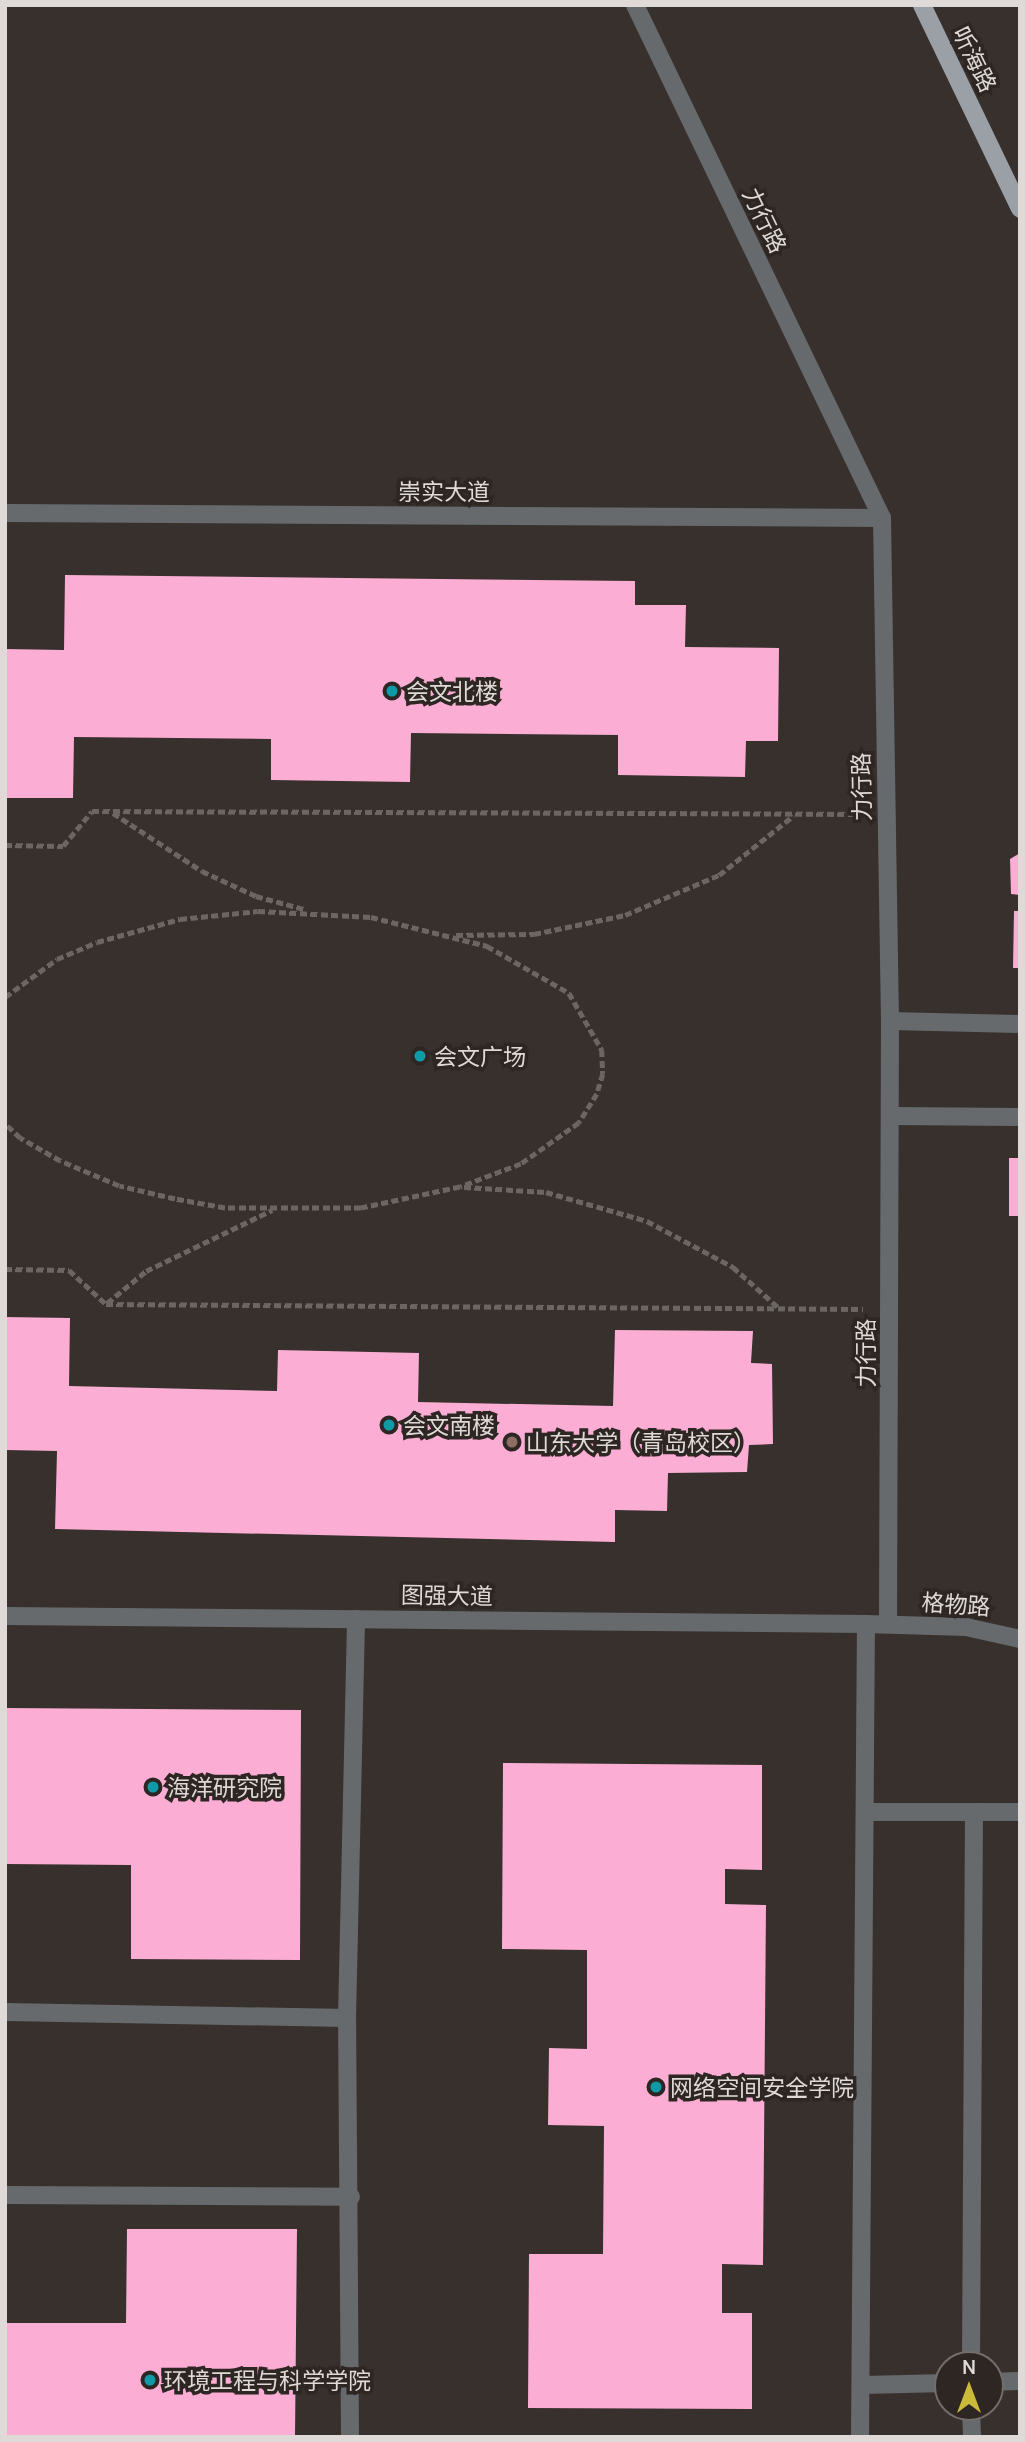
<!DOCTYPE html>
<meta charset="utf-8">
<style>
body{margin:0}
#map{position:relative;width:1025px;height:2442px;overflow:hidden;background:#37302d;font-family:Manrope,"Noto Sans SC",sans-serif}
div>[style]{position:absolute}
.building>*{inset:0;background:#fbadd4;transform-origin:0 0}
.path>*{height:4.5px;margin-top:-2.25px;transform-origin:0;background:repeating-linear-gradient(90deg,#6c6663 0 7px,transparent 0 10.5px)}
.lane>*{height:18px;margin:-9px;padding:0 9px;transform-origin:9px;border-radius:9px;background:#676a6c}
.primary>*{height:18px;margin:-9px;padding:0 9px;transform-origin:9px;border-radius:9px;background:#9aa0a5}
.dots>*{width:19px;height:19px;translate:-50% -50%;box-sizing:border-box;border:4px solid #2d2623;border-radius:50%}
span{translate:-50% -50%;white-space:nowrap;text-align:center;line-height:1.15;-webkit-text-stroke:7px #2d2623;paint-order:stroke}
.street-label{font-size:23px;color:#dfdad8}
.poi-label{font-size:23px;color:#dfdad8}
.left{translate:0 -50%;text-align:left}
.frame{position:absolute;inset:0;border:7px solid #dfdad8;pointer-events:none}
.north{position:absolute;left:934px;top:2351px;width:70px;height:70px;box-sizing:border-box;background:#2d2623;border:2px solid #746e6b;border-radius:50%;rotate:0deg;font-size:19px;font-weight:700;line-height:28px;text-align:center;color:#dfdad8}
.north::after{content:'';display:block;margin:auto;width:24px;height:32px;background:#cbba39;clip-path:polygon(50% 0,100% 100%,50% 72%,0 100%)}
</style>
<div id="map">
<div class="building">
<i style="clip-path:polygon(65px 575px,635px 581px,635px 605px,686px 605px,685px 647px,779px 648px,778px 741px,746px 741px,745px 777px,618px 775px,618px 735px,411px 733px,410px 782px,271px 780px,271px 739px,74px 737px,73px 798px,5px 798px,5px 649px,64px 650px)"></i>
<i style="clip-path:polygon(1020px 853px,1020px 895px,1011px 894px,1010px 859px)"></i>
<i style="clip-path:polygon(1014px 911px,1020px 911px,1020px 968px,1013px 968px)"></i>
<i style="left:1020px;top:1158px;width:58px;height:11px;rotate:90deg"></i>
<i style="clip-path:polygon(5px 1317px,70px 1318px,69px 1386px,277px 1391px,278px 1350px,419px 1353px,418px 1402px,613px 1406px,615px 1330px,753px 1331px,751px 1363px,772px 1364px,773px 1444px,749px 1445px,747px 1472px,668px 1473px,667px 1511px,615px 1510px,615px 1542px,55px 1529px,57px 1451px,5px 1450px)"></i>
<i style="clip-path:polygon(5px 1708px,301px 1710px,300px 1960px,131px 1959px,131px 1865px,5px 1864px)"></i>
<i style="clip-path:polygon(503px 1763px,762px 1765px,762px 1870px,725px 1869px,725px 1904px,766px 1905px,763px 2265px,722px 2264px,722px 2313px,752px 2313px,752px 2409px,528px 2408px,529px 2254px,603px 2254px,604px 2126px,548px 2125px,549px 2048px,587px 2049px,587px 1950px,502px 1949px)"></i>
<i style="clip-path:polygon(127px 2229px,297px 2229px,295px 2437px,5px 2437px,5px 2323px,126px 2323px)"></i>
</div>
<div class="path">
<i style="left:113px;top:813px;width:106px;rotate:33.1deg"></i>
<i style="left:202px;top:871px;width:60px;rotate:24.8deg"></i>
<i style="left:256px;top:896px;width:50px;rotate:15.2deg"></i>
<i style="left:5px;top:845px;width:58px;rotate:1deg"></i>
<i style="left:63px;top:846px;width:45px;rotate:-50.4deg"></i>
<i style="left:92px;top:811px;width:768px;rotate:0.22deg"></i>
<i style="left:456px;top:935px;width:78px;rotate:-0.7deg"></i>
<i style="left:534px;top:934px;width:93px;rotate:-11.8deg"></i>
<i style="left:625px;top:915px;width:102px;rotate:-23.1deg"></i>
<i style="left:719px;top:875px;width:95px;rotate:-38.6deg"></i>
<i style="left:5px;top:997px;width:64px;rotate:-36.2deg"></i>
<i style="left:57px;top:959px;width:43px;rotate:-23deg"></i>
<i style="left:97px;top:942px;width:86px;rotate:-15.5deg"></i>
<i style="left:180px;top:919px;width:78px;rotate:-5.9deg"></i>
<i style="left:258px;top:911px;width:113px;rotate:3deg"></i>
<i style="left:371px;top:917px;width:120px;rotate:14deg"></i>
<i style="left:487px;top:946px;width:95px;rotate:29.8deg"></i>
<i style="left:569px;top:993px;width:66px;rotate:59.9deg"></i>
<i style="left:602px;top:1050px;width:24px;rotate:88deg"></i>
<i style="left:603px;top:1074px;width:21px;rotate:107deg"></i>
<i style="left:597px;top:1094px;width:34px;rotate:122deg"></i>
<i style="left:579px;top:1123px;width:71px;rotate:144.7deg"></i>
<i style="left:521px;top:1164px;width:65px;rotate:159.3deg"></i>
<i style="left:460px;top:1187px;width:101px;rotate:168deg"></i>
<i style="left:361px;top:1208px;width:136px;rotate:180deg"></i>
<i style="left:225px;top:1208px;width:51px;rotate:-169.8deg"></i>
<i style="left:175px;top:1199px;width:57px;rotate:-166.9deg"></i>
<i style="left:119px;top:1186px;width:64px;rotate:-157deg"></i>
<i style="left:60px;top:1161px;width:46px;rotate:-150.1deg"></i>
<i style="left:20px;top:1138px;width:21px;rotate:-137deg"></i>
<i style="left:464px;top:1187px;width:82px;rotate:3.5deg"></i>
<i style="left:546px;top:1192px;width:105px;rotate:16deg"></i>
<i style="left:647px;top:1221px;width:98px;rotate:28.1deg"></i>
<i style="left:733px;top:1267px;width:62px;rotate:41.7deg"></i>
<i style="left:5px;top:1269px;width:64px;rotate:0.9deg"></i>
<i style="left:69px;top:1270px;width:50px;rotate:42.6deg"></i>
<i style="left:106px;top:1304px;width:757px;rotate:0.38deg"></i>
<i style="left:107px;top:1303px;width:50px;rotate:-39.4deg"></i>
<i style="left:146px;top:1271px;width:140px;rotate:-25.8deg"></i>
</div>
<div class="lane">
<i style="left:635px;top:5px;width:569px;rotate:64.29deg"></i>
<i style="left:882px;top:518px;width:503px;rotate:89.09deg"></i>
<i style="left:890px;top:1021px;width:603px;rotate:90.19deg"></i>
<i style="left:5px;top:513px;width:877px;rotate:0.33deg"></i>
<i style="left:890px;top:1021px;width:130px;rotate:1.3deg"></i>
<i style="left:890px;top:1116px;width:130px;rotate:0.4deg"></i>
<i style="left:5px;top:1616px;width:861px;rotate:0.53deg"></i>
<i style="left:866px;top:1624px;width:100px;rotate:1.7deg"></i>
<i style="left:966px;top:1627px;width:55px;rotate:12.5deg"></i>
<i style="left:865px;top:1812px;width:155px"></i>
<i style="left:5px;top:2012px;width:342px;rotate:1deg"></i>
<i style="left:5px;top:2195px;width:346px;rotate:0.3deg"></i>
<i style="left:971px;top:2365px;width:553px;rotate:-89.69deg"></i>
<i style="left:990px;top:2382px;width:30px;rotate:-2deg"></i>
<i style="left:861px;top:2385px;width:87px;rotate:-1.3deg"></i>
<i style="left:971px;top:2407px;width:30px;rotate:88deg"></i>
<i style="left:350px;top:2437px;width:419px;rotate:-90.4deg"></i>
<i style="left:347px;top:2018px;width:399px;rotate:-88.7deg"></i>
<i style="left:860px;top:2437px;width:813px;rotate:-89.58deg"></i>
</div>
<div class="primary">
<i style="left:922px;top:5px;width:226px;rotate:64.3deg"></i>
</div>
<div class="dots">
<i style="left:392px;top:691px;background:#0f9aa8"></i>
<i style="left:420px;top:1056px;background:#0f9aa8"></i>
<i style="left:389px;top:1425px;background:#0f9aa8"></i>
<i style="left:512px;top:1442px;background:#8d6e63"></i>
<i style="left:153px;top:1787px;background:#0f9aa8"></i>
<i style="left:656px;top:2087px;background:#0f9aa8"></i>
<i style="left:150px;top:2380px;background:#0f9aa8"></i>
</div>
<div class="street-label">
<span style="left:975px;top:59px;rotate:64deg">听海路</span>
<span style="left:765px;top:220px;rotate:64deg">力行路</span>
<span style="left:444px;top:491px">崇实大道</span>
<span style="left:861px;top:787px;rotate:-91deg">力行路</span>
<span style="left:865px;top:1353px;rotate:-90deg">力行路</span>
<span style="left:447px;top:1595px;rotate:1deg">图强大道</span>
<span style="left:956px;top:1604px;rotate:4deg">格物路</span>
</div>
<div class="poi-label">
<span class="left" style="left:406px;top:691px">会文北楼</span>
<span class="left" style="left:434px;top:1056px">会文广场</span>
<span class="left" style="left:403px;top:1425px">会文南楼</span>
<span class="left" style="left:526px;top:1442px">山东大学（青岛校区）</span>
<span class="left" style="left:167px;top:1787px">海洋研究院</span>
<span class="left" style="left:670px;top:2087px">网络空间安全学院</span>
<span class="left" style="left:164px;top:2380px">环境工程与科学学院</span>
</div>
<div class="frame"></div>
<div class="north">N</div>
</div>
